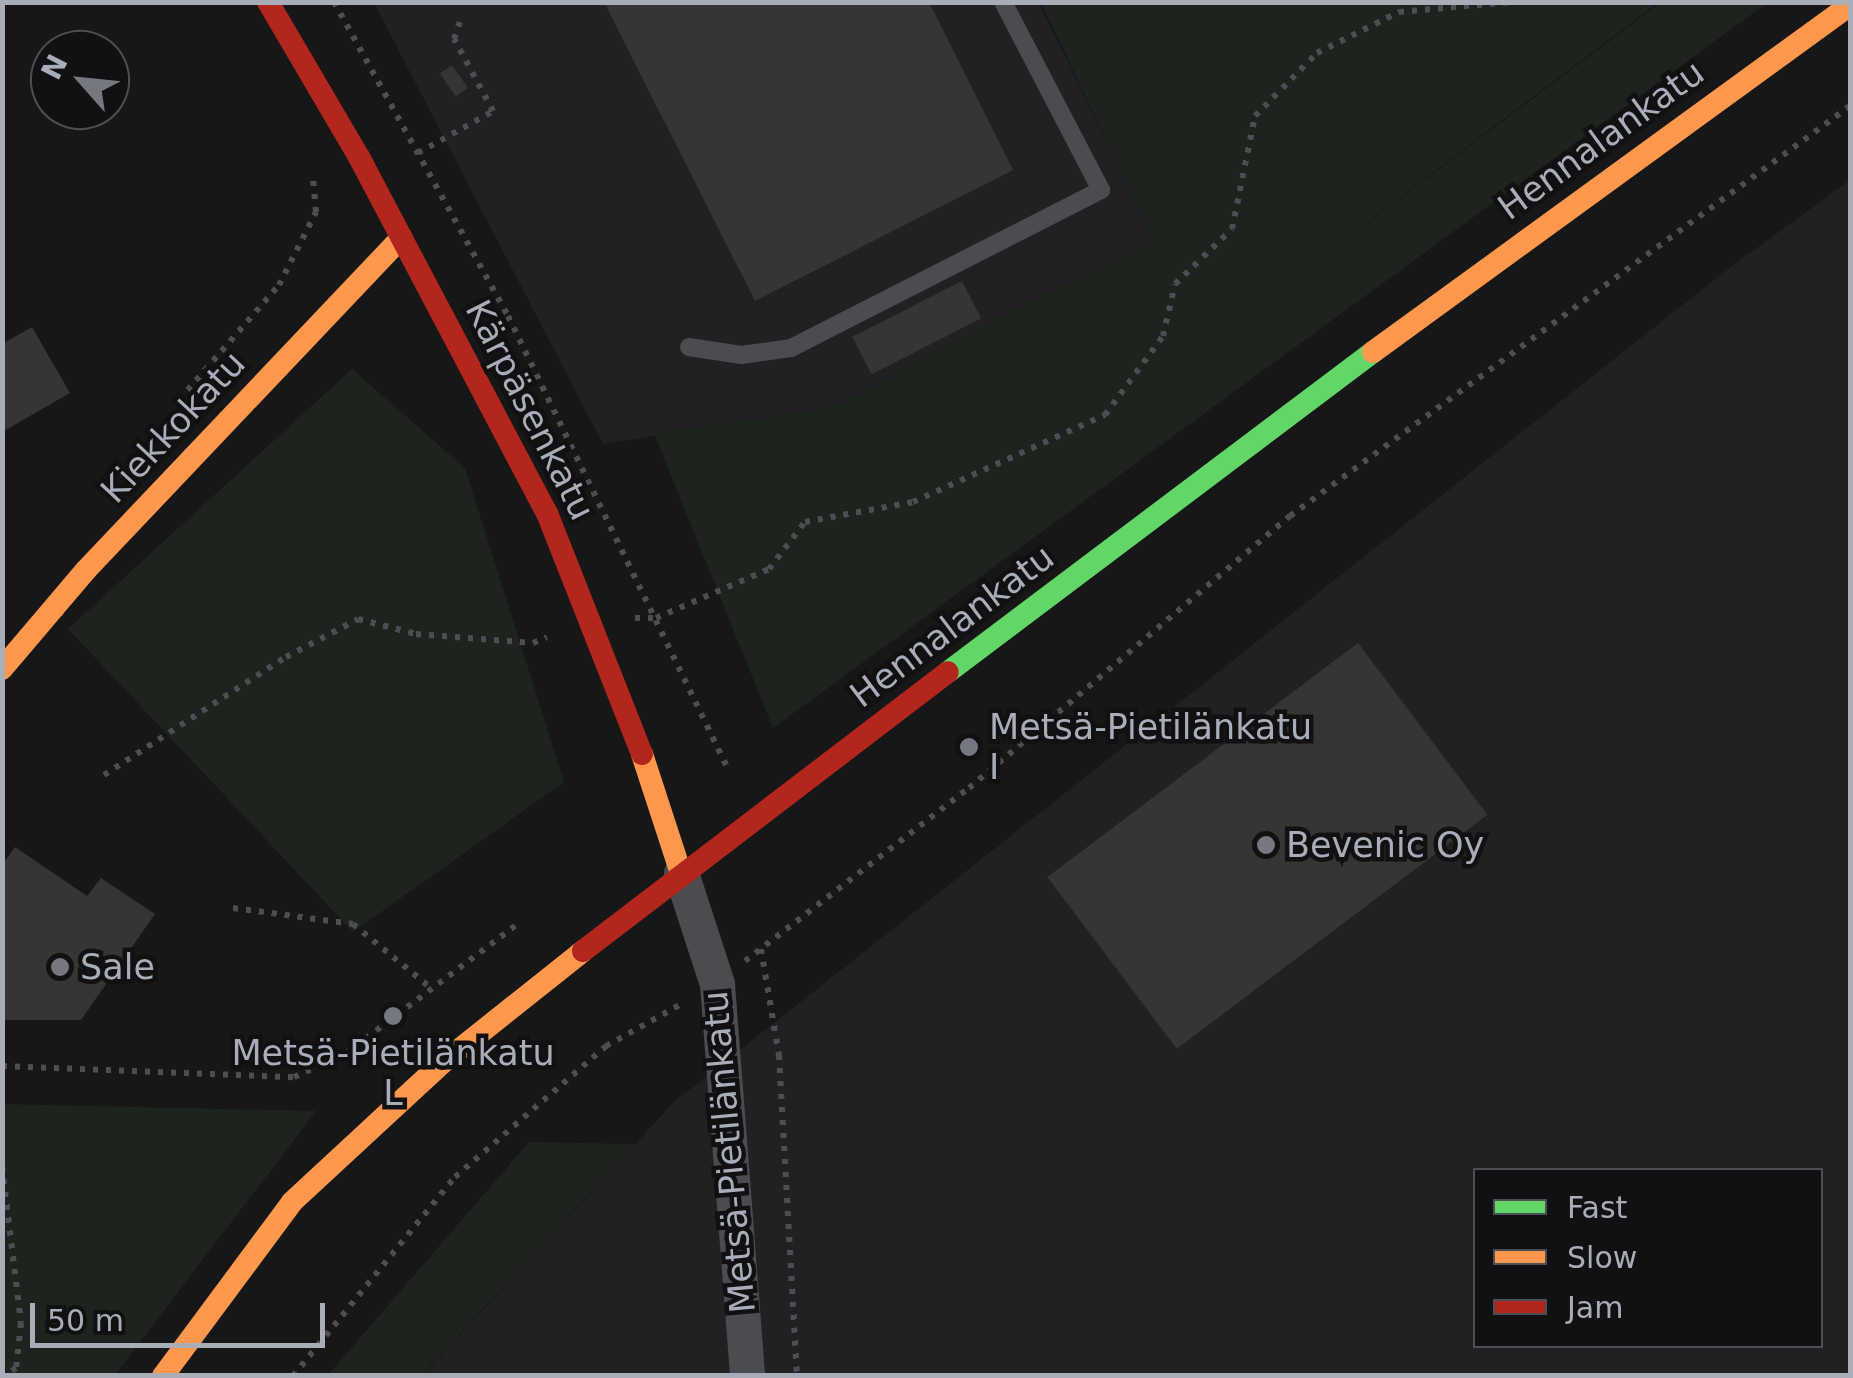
<!DOCTYPE html>
<meta charset="utf-8">
<style>
body{margin:0}
#map{position:relative;width:1853px;height:1378px;overflow:hidden;background:#171717;font-family:"DejaVu Sans",sans-serif}
div>[style]{position:absolute}
.built>*{inset:0;background:#212123}
.green>*{inset:0;background:#1d241e}
.building>*{inset:0;background:#353536;transform-origin:0 0}
.path>*{height:6px;margin-top:-3px;transform-origin:0;background:repeating-linear-gradient(90deg,#4d4e52 0 5px,transparent 0 13px)}
.lane>*{height:18px;margin:-9px;padding:0 9px;transform-origin:9px;border-radius:9px;background:#4b4c50}
.street>*{height:35px;margin:-17.5px;padding:0 17.5px;transform-origin:17.5px;border-radius:17.5px;background:#4b4c50}
.fast>*{height:22px;margin:-11px;padding:0 11px;transform-origin:11px;border-radius:11px;background:#63d668}
.slow>*{height:22px;margin:-11px;padding:0 11px;transform-origin:11px;border-radius:11px;background:#ff974d}
.jam>*{height:22px;margin:-11px;padding:0 11px;transform-origin:11px;border-radius:11px;background:#b3261e}
.dots>*{width:28px;height:28px;translate:-50% -50%;box-sizing:border-box;border:5px solid #111113;border-radius:50%}
span{translate:-50% -50%;white-space:nowrap;text-align:center;line-height:1.15;-webkit-text-stroke:9px #111113;paint-order:stroke}
.street-label{font-size:35px;color:#a8adb8}
.poi-label{font-size:35px;color:#a8adb8}
.left{translate:0 -50%;text-align:left}
.frame{position:absolute;inset:0;border:5px solid #a8adb8;pointer-events:none}
.legend{position:absolute;left:1473px;top:1168px;width:350px;height:180px;box-sizing:border-box;background:#111113;border:2px solid #4d4f55;margin:0;padding:12px 18px;list-style:none;font-size:30px;color:#a8adb8}
.legend li{display:flex;align-items:center;gap:20px;height:50px}
.legend b{width:50px;border:2px solid #4d4f55}
.north{position:absolute;left:30px;top:30px;width:100px;height:100px;box-sizing:border-box;background:#111113;border:2px solid #4d4f55;border-radius:50%;rotate:297deg;font-size:28px;font-weight:700;line-height:40px;text-align:center;color:#a8adb8}
.north::after{content:'';display:block;margin:auto;width:35px;height:45px;background:#757880;clip-path:polygon(50% 0,100% 100%,50% 72%,0 100%)}
.scale{position:absolute;left:30px;top:1303px;width:295px;height:45px;box-sizing:border-box;border:5px solid #a8adb8;border-top:0;padding-left:12px;font-size:30px;line-height:35px;white-space:nowrap;color:#a8adb8;-webkit-text-stroke:8px #111113;paint-order:stroke}
</style>
<div id="map">
<div class="built">
<i style="clip-path:polygon(374px 3px,1039px 3px,1154px 239px,826px 409px,603px 444px)"></i>
<i style="clip-path:polygon(evenodd,1850px 180px,1850px 1375px,422px 1376px,674px 1102px,1728px 269px,1850px 180px,1476px 1170px,1820px 1170px,1820px 1346px,1476px 1346px,1476px 1170px)"></i>
</div>
<div class="green">
<i style="clip-path:polygon(1041px 3px,1658px 3px,1186px 359px,1660px 3px,1767px 3px,773px 728px,654px 433px,826px 409px,1153px 239px)"></i>
<i style="clip-path:polygon(352px 369px,465px 468px,564px 782px,353px 932px,68px 629px)"></i>
<i style="clip-path:polygon(3px 1104px,316px 1111px,115px 1375px,3px 1376px)"></i>
<i style="clip-path:polygon(529px 1142px,635px 1144px,422px 1375px,328px 1375px)"></i>
</div>
<div class="building">
<i style="clip-path:polygon(604px 2px,929px 2px,1013px 170px,755px 301px)"></i>
<i style="left:452px;top:65px;width:28px;height:15px;rotate:55deg"></i>
<i style="left:962px;top:281px;width:42px;height:123px;rotate:63deg"></i>
<i style="clip-path:polygon(32px 327px,70px 393px,2px 432px,2px 344px)"></i>
<i style="left:1358px;top:643px;width:215px;height:389px;rotate:53deg"></i>
<i style="clip-path:polygon(15px 847px,87px 896px,101px 878px,155px 914px,81px 1020px,2px 1020px,2px 865px)"></i>
</div>
<div class="path">
<i style="left:334px;top:2px;width:359px;rotate:61deg"></i>
<i style="left:508px;top:316px;width:504px;rotate:64.1deg"></i>
<i style="left:418px;top:153px;width:86px;rotate:-29.2deg"></i>
<i style="left:493px;top:111px;width:82px;rotate:-118.4deg"></i>
<i style="left:454px;top:39px;width:18px;rotate:-71deg"></i>
<i style="left:179px;top:400px;width:152px;rotate:-49deg"></i>
<i style="left:279px;top:285px;width:82px;rotate:-63.1deg"></i>
<i style="left:316px;top:212px;width:38px;rotate:-95deg"></i>
<i style="left:635px;top:618px;width:21px"></i>
<i style="left:656px;top:618px;width:123px;rotate:-23.4deg"></i>
<i style="left:769px;top:569px;width:59px;rotate:-52.5deg"></i>
<i style="left:805px;top:522px;width:110px;rotate:-10.5deg"></i>
<i style="left:913px;top:502px;width:211px;rotate:-24.4deg"></i>
<i style="left:1105px;top:415px;width:98px;rotate:-53.7deg"></i>
<i style="left:1163px;top:336px;width:53px;rotate:-77deg"></i>
<i style="left:1175px;top:284px;width:79px;rotate:-44deg"></i>
<i style="left:1232px;top:229px;width:115px;rotate:-78.5deg"></i>
<i style="left:1255px;top:116px;width:88px;rotate:-45.5deg"></i>
<i style="left:1317px;top:53px;width:92px;rotate:-26.6deg"></i>
<i style="left:1399px;top:12px;width:113px;rotate:-5.1deg"></i>
<i style="left:104px;top:775px;width:217px;rotate:-33deg"></i>
<i style="left:286px;top:657px;width:81px;rotate:-27.8deg"></i>
<i style="left:358px;top:619px;width:60px;rotate:14.5deg"></i>
<i style="left:416px;top:634px;width:117px;rotate:4.4deg"></i>
<i style="left:533px;top:643px;width:15px;rotate:-23deg"></i>
<i style="left:233px;top:908px;width:121px;rotate:7.6deg"></i>
<i style="left:353px;top:924px;width:101px;rotate:39.4deg"></i>
<i style="left:761px;top:949px;width:108px;rotate:80.4deg"></i>
<i style="left:779px;top:1055px;width:322px;rotate:86.8deg"></i>
<i style="left:745px;top:961px;width:283px;rotate:-37.7deg"></i>
<i style="left:969px;top:788px;width:421px;rotate:-40.3deg"></i>
<i style="left:1290px;top:516px;width:694px;rotate:-36.21deg"></i>
<i style="left:2px;top:1066px;width:292px;rotate:2.2deg"></i>
<i style="left:294px;top:1077px;width:56px;rotate:-24.3deg"></i>
<i style="left:345px;top:1054px;width:214px;rotate:-37deg"></i>
<i style="left:2px;top:1166px;width:158px;rotate:83.1deg"></i>
<i style="left:21px;top:1323px;width:45px;rotate:96.3deg"></i>
<i style="left:16px;top:1368px;width:15px;rotate:148deg"></i>
<i style="left:293px;top:1376px;width:257px;rotate:-50.9deg"></i>
<i style="left:455px;top:1177px;width:200px;rotate:-40.9deg"></i>
<i style="left:606px;top:1046px;width:90px;rotate:-29.1deg"></i>
</div>
<div class="lane">
<i style="left:689px;top:347px;width:53px;rotate:8.7deg"></i>
<i style="left:741px;top:355px;width:50px;rotate:-8deg"></i>
<i style="left:791px;top:348px;width:348px;rotate:-27deg"></i>
<i style="left:1101px;top:190px;width:212px;rotate:-117.5deg"></i>
</div>
<div class="street">
<i style="left:681px;top:873px;width:117px;rotate:72deg"></i>
<i style="left:717px;top:984px;width:393px;rotate:85.6deg"></i>
</div>
<div class="fast">
<i style="left:948px;top:672px;width:532px;rotate:-36.98deg"></i>
</div>
<div class="slow">
<i style="left:1373px;top:352px;width:590px;rotate:-36.03deg"></i>
<i style="left:2px;top:669px;width:130px;rotate:-49.7deg"></i>
<i style="left:86px;top:570px;width:458px;rotate:-46.5deg"></i>
<i style="left:642px;top:754px;width:125px;rotate:71.9deg"></i>
<i style="left:163px;top:1376px;width:217px;rotate:-53.4deg"></i>
<i style="left:292px;top:1202px;width:203px;rotate:-42.8deg"></i>
<i style="left:441px;top:1064px;width:181px;rotate:-38.5deg"></i>
</div>
<div class="jam">
<i style="left:268px;top:2px;width:180px;rotate:59.6deg"></i>
<i style="left:359px;top:157px;width:403px;rotate:62.2deg"></i>
<i style="left:547px;top:513px;width:259px;rotate:68.5deg"></i>
<i style="left:583px;top:951px;width:459px;rotate:-37.4deg"></i>
</div>
<div class="dots">
<i style="left:969px;top:747px;background:#757880"></i>
<i style="left:1266px;top:845px;background:#757880"></i>
<i style="left:60px;top:967px;background:#757880"></i>
<i style="left:393px;top:1016px;background:#757880"></i>
</div>
<div class="street-label">
<span style="left:1601px;top:140px;rotate:-36deg">Hennalankatu</span>
<span style="left:530px;top:410px;rotate:63deg">Kärpäsenkatu</span>
<span style="left:173px;top:427px;rotate:-47deg">Kiekkokatu</span>
<span style="left:952px;top:626px;rotate:-37deg">Hennalankatu</span>
<span style="left:729px;top:1152px;rotate:-95deg">Metsä-Pietilänkatu</span>
</div>
<div class="poi-label">
<span class="left" style="left:989px;top:747px">Metsä-Pietilänkatu<br>I</span>
<span class="left" style="left:1286px;top:845px">Bevenic Oy</span>
<span class="left" style="left:80px;top:967px">Sale</span>
<span style="left:393px;top:1073px">Metsä-Pietilänkatu<br>L</span>
</div>
<div class="frame"></div>
<ul class="legend">
<li><b style="height:12px;background:#63d668"></b>Fast</li>
<li><b style="height:12px;background:#ff974d"></b>Slow</li>
<li><b style="height:12px;background:#b3261e"></b>Jam</li>
</ul>
<div class="north">N</div>
<div class="scale">50 m</div>
</div>
